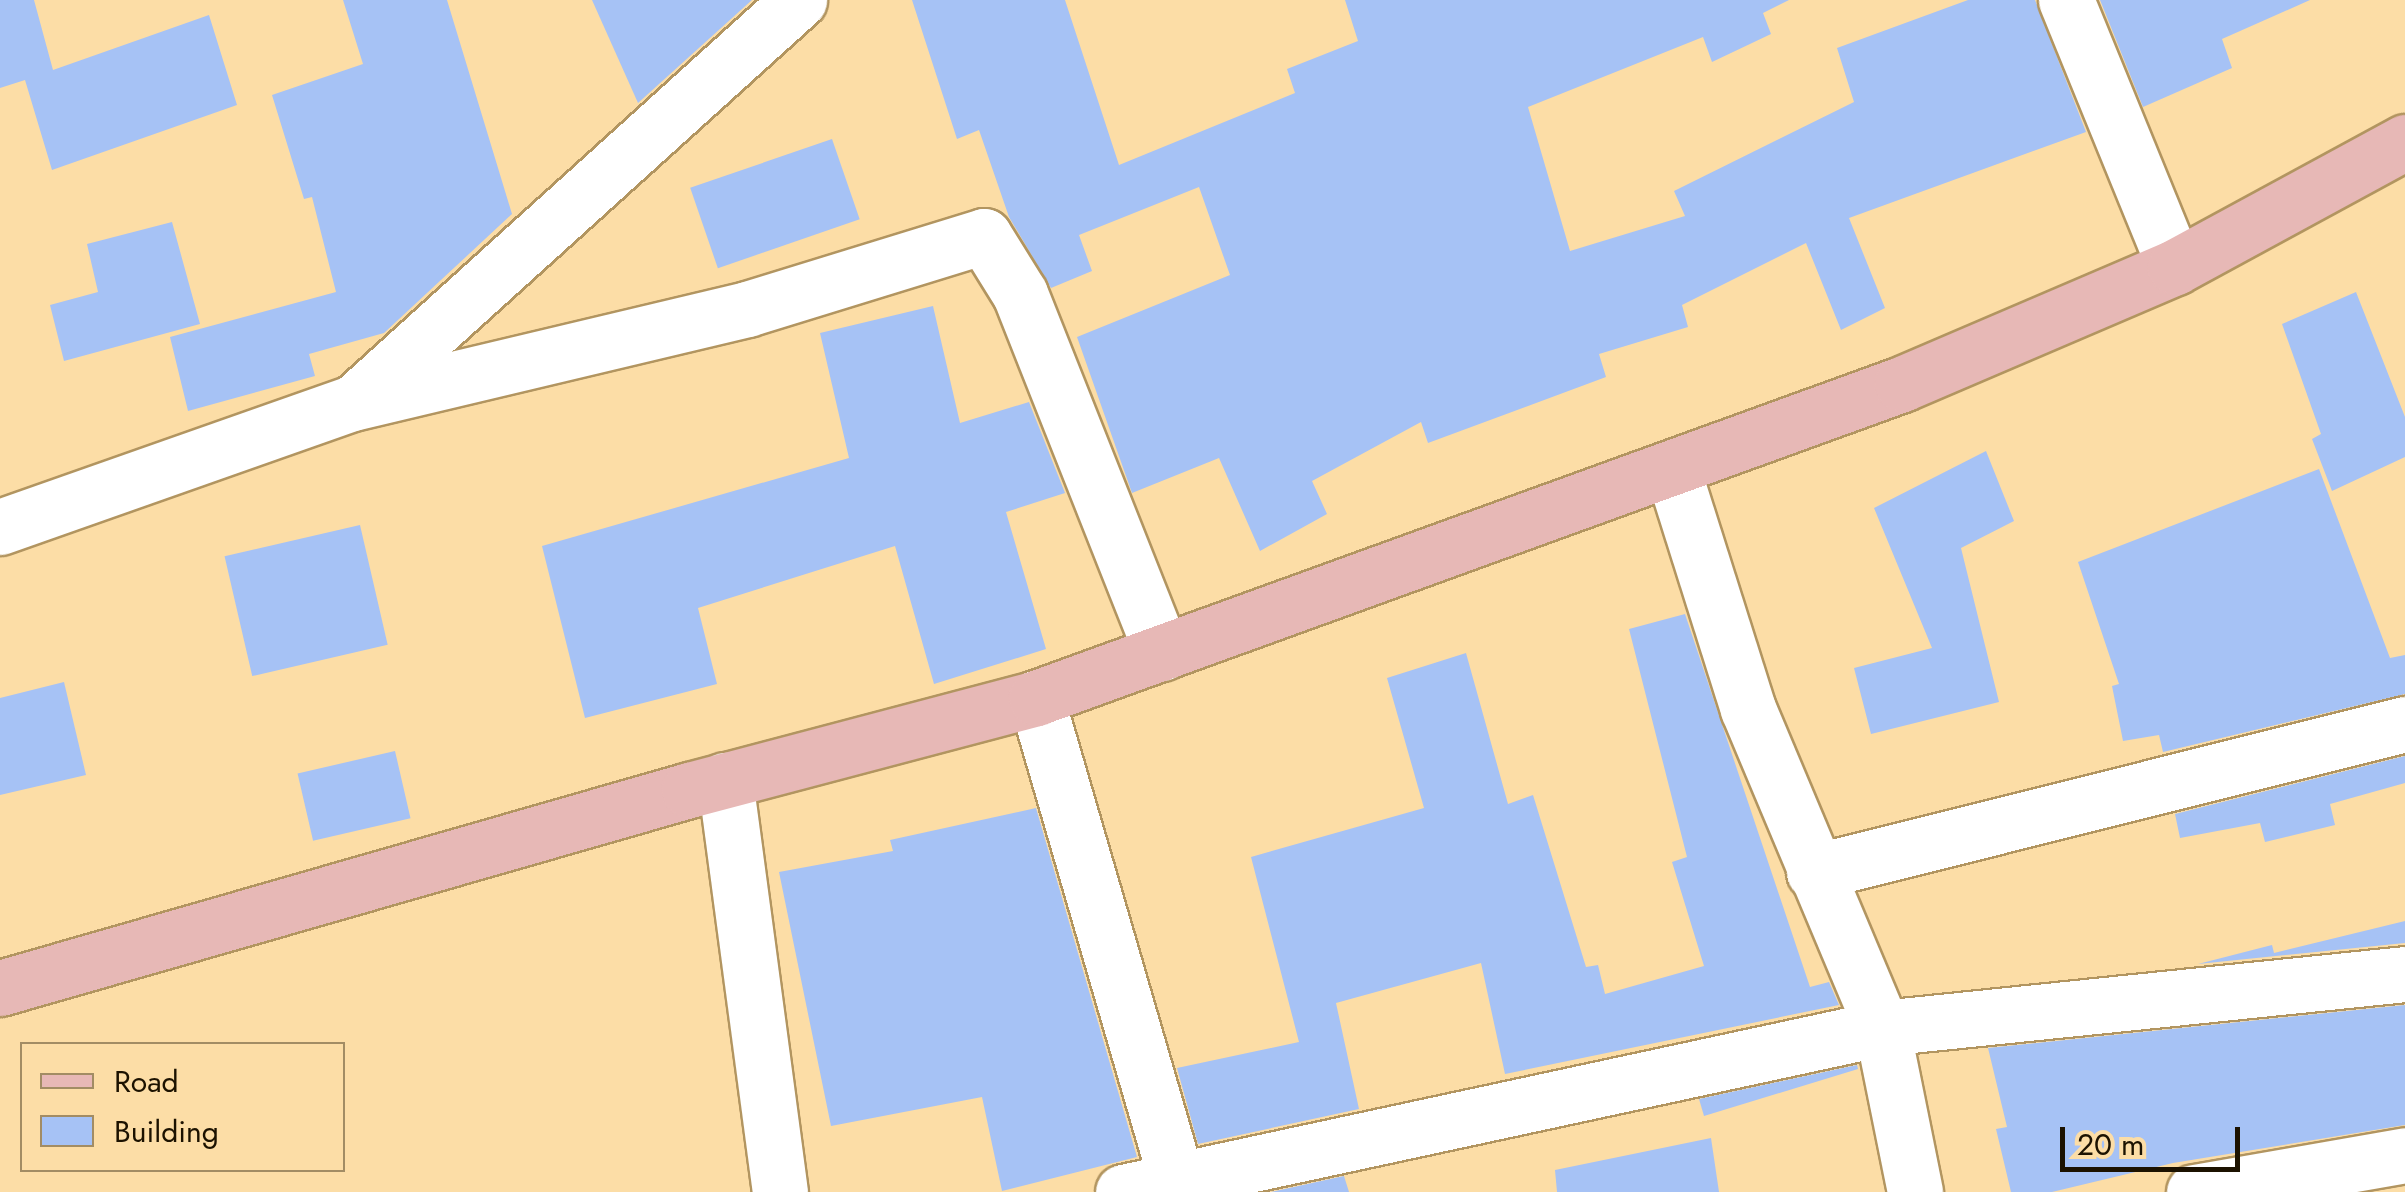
<!DOCTYPE html>
<style>
body{margin:0}
#map{position:relative;width:2405px;height:1192px;overflow:hidden;background:#fcdda6;font-family:Jost,sans-serif}
div>[style]{position:absolute}
.building>*{inset:0;background:#a6c2f5;transform-origin:0 0}
.roads{filter:drop-shadow(2px 0 #b29560) drop-shadow(-2px 0 #b29560) drop-shadow(0 2px #b29560) drop-shadow(0 -2px #b29560)}
.minor>*{height:55px;margin:-27.5px;padding:0 27.5px;transform-origin:27.5px;border-radius:27.5px;background:#fff}
.primary>*{height:55px;margin:-27.5px;padding:0 27.5px;transform-origin:27.5px;border-radius:27.5px;background:#e7b8b6}
span{translate:-50% -50%;white-space:nowrap;text-align:center;line-height:1.15;-webkit-text-stroke:10px #fcdda6;paint-order:stroke}
.legend{position:absolute;left:20px;top:1042px;width:325px;height:130px;box-sizing:border-box;background:#fcdda6;border:2px solid #a28c64;margin:0;padding:12px 18px;list-style:none;font-size:30px;color:#1c1200}
.legend li{display:flex;align-items:center;gap:20px;height:50px}
.legend b{width:50px;border:2px solid #a28c64}
.scale{position:absolute;left:2060px;top:1127px;width:180px;height:45px;box-sizing:border-box;border:5px solid #1c1200;border-top:0;padding-left:12px;font-size:30px;line-height:35px;white-space:nowrap;color:#1c1200;-webkit-text-stroke:8px #fcdda6;paint-order:stroke}
</style>
<div id="map">
<div class="building">
<i style="clip-path:polygon(0 0,34px 0,53px 70px,209px 15px,237px 105px,52px 170px,25px 80px,0 88px)"></i>
<i style="clip-path:polygon(343px 0,447px 0,512px 214px,384px 333px,309px 354px,315px 376px,188px 411px,170px 337px,336px 292px,312px 197px,304px 199px,272px 95px,363px 64px)"></i>
<i style="clip-path:polygon(592px 0,752px 0,638px 103px)"></i>
<i style="clip-path:polygon(912px 0,1065px 0,1119px 165px,1295px 93px,1287px 69px,1358px 41px,1345px 0,1789px 0,1763px 13px,1771px 34px,1712px 62px,1703px 37px,1528px 107px,1570px 251px,1685px 216px,1674px 191px,1854px 102px,1837px 48px,1968px 0,2035px 0,2086px 132px,1849px 218px,1885px 308px,1841px 330px,1806px 243px,1682px 305px,1688px 327px,1599px 354px,1606px 377px,1428px 443px,1421px 422px,1312px 481px,1327px 514px,1260px 551px,1219px 458px,1132px 493px,1077px 337px,1230px 275px,1199px 187px,1079px 235px,1092px 271px,1051px 288px,1009px 217px,979px 130px,957px 139px)"></i>
<i style="clip-path:polygon(2100px 0,2310px 0,2222px 39px,2232px 68px,2143px 107px)"></i>
<i style="left:832px;top:139px;width:85px;height:150px;rotate:71deg"></i>
<i style="clip-path:polygon(172px 222px,200px 324px,64px 361px,50px 305px,98px 292px,87px 244px)"></i>
<i style="clip-path:polygon(2356px 292px,2405px 417px,2405px 457px,2332px 491px,2312px 439px,2321px 434px,2282px 324px)"></i>
<i style="clip-path:polygon(933px 306px,960px 423px,1029px 402px,1065px 493px,1006px 512px,1046px 649px,934px 684px,895px 546px,698px 608px,717px 684px,585px 718px,542px 546px,849px 458px,820px 333px)"></i>
<i style="clip-path:polygon(1986px 451px,2014px 521px,1961px 548px,1999px 702px,1871px 734px,1854px 668px,1932px 648px,1874px 508px)"></i>
<i style="clip-path:polygon(2319px 469px,2390px 658px,2405px 655px,2405px 694px,2163px 752px,2159px 735px,2123px 741px,2112px 686px,2119px 684px,2078px 562px)"></i>
<i style="left:360px;top:525px;width:123px;height:139px;rotate:77deg"></i>
<i style="clip-path:polygon(1685px 614px,1810px 987px,1829px 982px,1839px 1005px,1505px 1074px,1481px 963px,1336px 1003px,1359px 1109px,1198px 1144px,1177px 1068px,1299px 1042px,1251px 857px,1424px 808px,1387px 678px,1466px 653px,1508px 804px,1533px 795px,1586px 967px,1598px 965px,1605px 994px,1704px 966px,1672px 862px,1687px 857px,1629px 629px)"></i>
<i style="clip-path:polygon(64px 682px,86px 775px,0 795px,0 698px)"></i>
<i style="left:395px;top:751px;width:69px;height:100px;rotate:77deg"></i>
<i style="clip-path:polygon(2405px 756px,2405px 783px,2330px 804px,2335px 825px,2265px 842px,2260px 823px,2180px 838px,2175px 814px)"></i>
<i style="clip-path:polygon(1036px 808px,1137px 1157px,1002px 1191px,982px 1097px,831px 1126px,779px 872px,893px 851px,890px 840px)"></i>
<i style="clip-path:polygon(2405px 921px,2405px 943px,2198px 964px,2272px 945px,2274px 953px)"></i>
<i style="clip-path:polygon(2405px 1005px,2405px 1125px,2173px 1163px,2052px 1192px,2011px 1192px,1996px 1129px,2007px 1127px,1988px 1048px)"></i>
<i style="clip-path:polygon(1857px 1065px,1858px 1069px,1704px 1116px,1699px 1099px)"></i>
<i style="clip-path:polygon(1711px 1138px,1719px 1192px,1557px 1192px,1555px 1170px)"></i>
<i style="clip-path:polygon(1344px 1176px,1349px 1192px,1271px 1192px)"></i>
</div>
<div class="roads">
<div class="minor">
<i style="left:2066px;top:0;width:288px;rotate:67.8deg"></i>
<i style="left:360px;top:397px;width:592px;rotate:-42.12deg"></i>
<i style="left:1672px;top:468px;width:253px;rotate:72.5deg"></i>
<i style="left:1748px;top:709px;width:346px;rotate:67.2deg"></i>
<i style="left:1882px;top:1028px;width:167px;rotate:78.6deg"></i>
<i style="left:0;top:527px;width:374px;rotate:-19.4deg"></i>
<i style="left:353px;top:403px;width:405px;rotate:-13.4deg"></i>
<i style="left:747px;top:309px;width:248px;rotate:-17.1deg"></i>
<i style="left:984px;top:236px;width:68px;rotate:58.2deg"></i>
<i style="left:1020px;top:294px;width:386px;rotate:68.4deg"></i>
<i style="left:1036px;top:698px;width:515px;rotate:73.75deg"></i>
<i style="left:725px;top:780px;width:416px;rotate:82.4deg"></i>
<i style="left:1814px;top:872px;width:609px;rotate:-14.06deg"></i>
<i style="left:1123px;top:1192px;width:777px;rotate:-12.19deg"></i>
<i style="left:1882px;top:1028px;width:526px;rotate:-5.89deg"></i>
<i style="left:2194px;top:1192px;width:214px;rotate:-9.9deg"></i>
</div>
<div class="primary">
<i style="left:0;top:988px;width:717px;rotate:-16.03deg"></i>
<i style="left:689px;top:790px;width:359px;rotate:-14.8deg"></i>
<i style="left:1036px;top:698px;width:921px;rotate:-19.93deg"></i>
<i style="left:1902px;top:384px;width:297px;rotate:-23.2deg"></i>
<i style="left:2175px;top:267px;width:262px;rotate:-28.5deg"></i>
</div>
</div>
<ul class="legend">
<li><b style="height:12px;background:#e7b8b6"></b>Road</li>
<li><b style="height:28px;background:#a6c2f5"></b>Building</li>
</ul>
<div class="scale">20 m</div>
</div>
